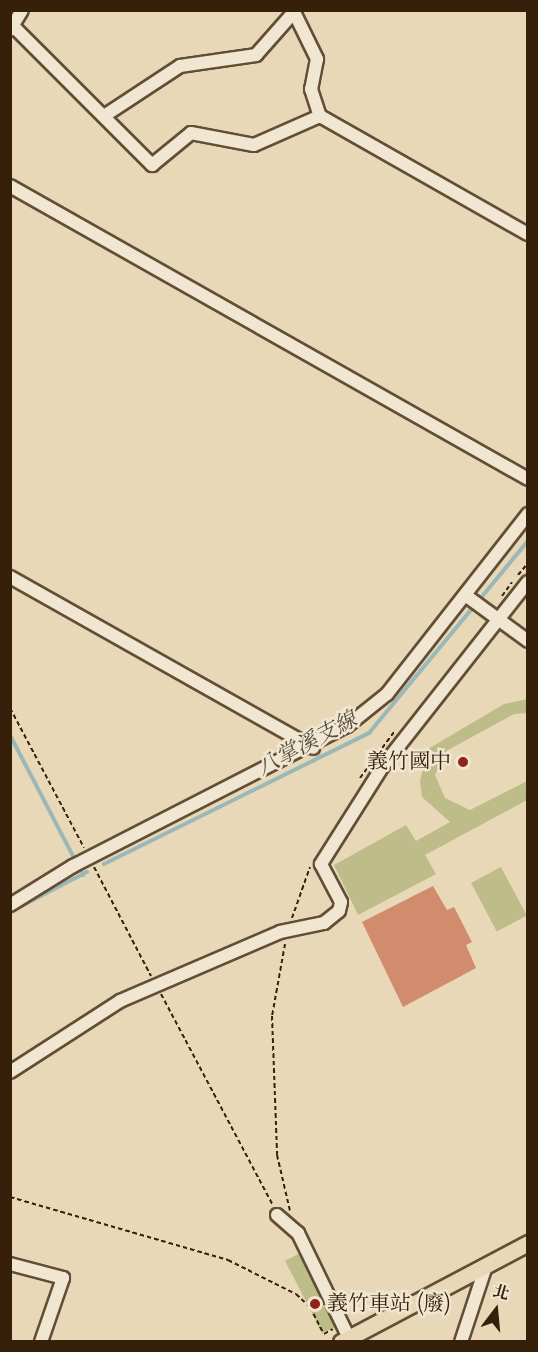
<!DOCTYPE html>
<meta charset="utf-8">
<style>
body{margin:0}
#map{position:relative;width:538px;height:1352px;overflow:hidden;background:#e8d8b8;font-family:Cardo,"Noto Serif TC",serif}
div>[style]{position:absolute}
.green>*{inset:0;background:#bebc89;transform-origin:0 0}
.stream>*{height:4px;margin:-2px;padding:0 2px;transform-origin:2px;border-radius:2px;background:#9ab8b7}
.building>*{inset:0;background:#d08c6c}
.path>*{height:2px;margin-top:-1px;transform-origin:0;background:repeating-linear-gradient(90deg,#362009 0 4.5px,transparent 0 7.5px)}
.roads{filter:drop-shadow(2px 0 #624e35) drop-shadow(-2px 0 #624e35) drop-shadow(0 2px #624e35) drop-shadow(0 -2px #624e35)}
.minor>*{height:12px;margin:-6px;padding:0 6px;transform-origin:6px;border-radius:6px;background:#f0e6d1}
.major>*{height:15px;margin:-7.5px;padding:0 7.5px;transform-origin:7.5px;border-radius:7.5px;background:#e8d8b8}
.dots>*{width:16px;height:16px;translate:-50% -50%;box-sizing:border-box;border:3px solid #f0e6d1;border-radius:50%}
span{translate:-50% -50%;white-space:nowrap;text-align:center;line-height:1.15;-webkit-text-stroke:5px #f0e6d1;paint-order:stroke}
.poi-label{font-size:21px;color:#362009}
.right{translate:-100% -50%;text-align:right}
.left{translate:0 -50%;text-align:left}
.water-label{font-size:22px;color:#544e3d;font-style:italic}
.frame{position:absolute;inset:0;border:12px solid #362009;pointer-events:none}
.north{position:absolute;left:466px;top:1280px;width:60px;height:60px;-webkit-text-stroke:4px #f0e6d1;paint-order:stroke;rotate:16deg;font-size:16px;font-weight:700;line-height:24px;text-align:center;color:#362009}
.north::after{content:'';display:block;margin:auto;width:21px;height:27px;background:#362009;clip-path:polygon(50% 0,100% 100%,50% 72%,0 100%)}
</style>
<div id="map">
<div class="green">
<i style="clip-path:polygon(527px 699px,527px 713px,514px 714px,448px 750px,435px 775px,445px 798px,470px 810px,527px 781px,527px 800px,425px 855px,436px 874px,358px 915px,334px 865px,406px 825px,416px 841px,450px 822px,422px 797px,420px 781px,428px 749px,504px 704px)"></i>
<i style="left:501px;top:867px;width:55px;height:34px;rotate:62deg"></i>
<i style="left:302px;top:1252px;width:82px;height:19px;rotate:63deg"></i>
</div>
<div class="stream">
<i style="left:10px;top:735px;width:158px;rotate:62.5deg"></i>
<i style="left:104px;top:864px;width:296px;rotate:-26.3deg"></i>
<i style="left:369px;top:733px;width:249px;rotate:-50.4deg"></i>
<i style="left:10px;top:912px;width:87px;rotate:-27.5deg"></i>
</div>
<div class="building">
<i style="clip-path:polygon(433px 886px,447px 910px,454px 907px,472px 942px,466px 945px,476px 968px,403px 1007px,362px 922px)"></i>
</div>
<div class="path">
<i style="left:518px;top:575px;width:16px;rotate:-50deg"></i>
<i style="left:502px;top:596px;width:17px;rotate:-54deg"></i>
<i style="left:10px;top:708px;width:158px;rotate:62.1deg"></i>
<i style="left:360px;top:778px;width:57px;rotate:-53.5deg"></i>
<i style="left:94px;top:867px;width:123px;rotate:62.4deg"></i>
<i style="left:292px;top:918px;width:54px;rotate:-70.6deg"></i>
<i style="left:285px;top:944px;width:73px;rotate:100.2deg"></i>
<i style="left:272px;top:1016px;width:139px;rotate:87.9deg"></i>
<i style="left:277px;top:1155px;width:57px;rotate:76.9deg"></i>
<i style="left:161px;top:994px;width:238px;rotate:62.1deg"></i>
<i style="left:10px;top:1197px;width:227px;rotate:16.1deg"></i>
<i style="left:228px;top:1260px;width:76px;rotate:26.6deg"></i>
<i style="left:296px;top:1294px;width:19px;rotate:43deg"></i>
<i style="left:310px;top:1307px;width:30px;rotate:63deg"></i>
<i style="left:324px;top:1334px;width:10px;rotate:-29deg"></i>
</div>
<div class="roads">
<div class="minor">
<i style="left:293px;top:10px;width:55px;rotate:63.9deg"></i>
<i style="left:317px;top:59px;width:31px;rotate:101deg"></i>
<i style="left:311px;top:89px;width:28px;rotate:72deg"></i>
<i style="left:13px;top:26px;width:197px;rotate:45deg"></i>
<i style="left:152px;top:165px;width:50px;rotate:-39.4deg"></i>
<i style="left:191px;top:133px;width:64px;rotate:10.8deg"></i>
<i style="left:254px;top:145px;width:72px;rotate:-23.7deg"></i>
<i style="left:320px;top:116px;width:239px;rotate:29.6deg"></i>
<i style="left:10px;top:30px;width:23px;rotate:-59deg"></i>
<i style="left:104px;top:116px;width:91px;rotate:-33.3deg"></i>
<i style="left:180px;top:66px;width:77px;rotate:-8.2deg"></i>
<i style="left:256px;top:55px;width:57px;rotate:-48.5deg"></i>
<i style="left:10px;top:186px;width:595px;rotate:29.49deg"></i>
<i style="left:10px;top:577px;width:348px;rotate:29.4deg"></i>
<i style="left:465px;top:595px;width:78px;rotate:36.1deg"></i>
<i style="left:10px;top:905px;width:74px;rotate:-31.8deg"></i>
<i style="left:73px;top:866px;width:308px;rotate:-27.1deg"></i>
<i style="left:347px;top:726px;width:51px;rotate:-38.7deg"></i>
<i style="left:387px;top:694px;width:229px;rotate:-51.9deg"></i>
<i style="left:10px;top:1072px;width:131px;rotate:-32.8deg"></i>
<i style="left:120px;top:1001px;width:174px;rotate:-23.3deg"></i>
<i style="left:280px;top:932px;width:45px;rotate:-11.6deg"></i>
<i style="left:324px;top:923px;width:19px;rotate:-39deg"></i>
<i style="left:339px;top:911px;width:9px;rotate:-77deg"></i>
<i style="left:341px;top:902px;width:43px;rotate:-117.8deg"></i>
<i style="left:321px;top:864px;width:116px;rotate:-57.7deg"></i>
<i style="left:383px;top:766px;width:234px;rotate:-51.8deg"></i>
<i style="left:277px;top:1215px;width:28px;rotate:41deg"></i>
<i style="left:298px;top:1233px;width:117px;rotate:64.1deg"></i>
<i style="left:10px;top:1264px;width:55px;rotate:14.8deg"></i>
<i style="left:63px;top:1278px;width:68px;rotate:109deg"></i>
<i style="left:461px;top:1342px;width:77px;rotate:-71.8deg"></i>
</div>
<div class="major">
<i style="left:341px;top:1342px;width:212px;rotate:-27.9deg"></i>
</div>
</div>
<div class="dots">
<i style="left:463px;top:762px;background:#8f2418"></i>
<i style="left:315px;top:1304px;background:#8f2418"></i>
</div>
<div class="poi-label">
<span class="right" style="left:451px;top:762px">義竹國中</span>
<span class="left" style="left:327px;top:1304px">義竹車站 (廢)</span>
</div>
<div class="water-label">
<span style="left:307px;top:744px;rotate:-28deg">八掌溪支線</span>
</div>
<div class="frame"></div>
<div class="north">北</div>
</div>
